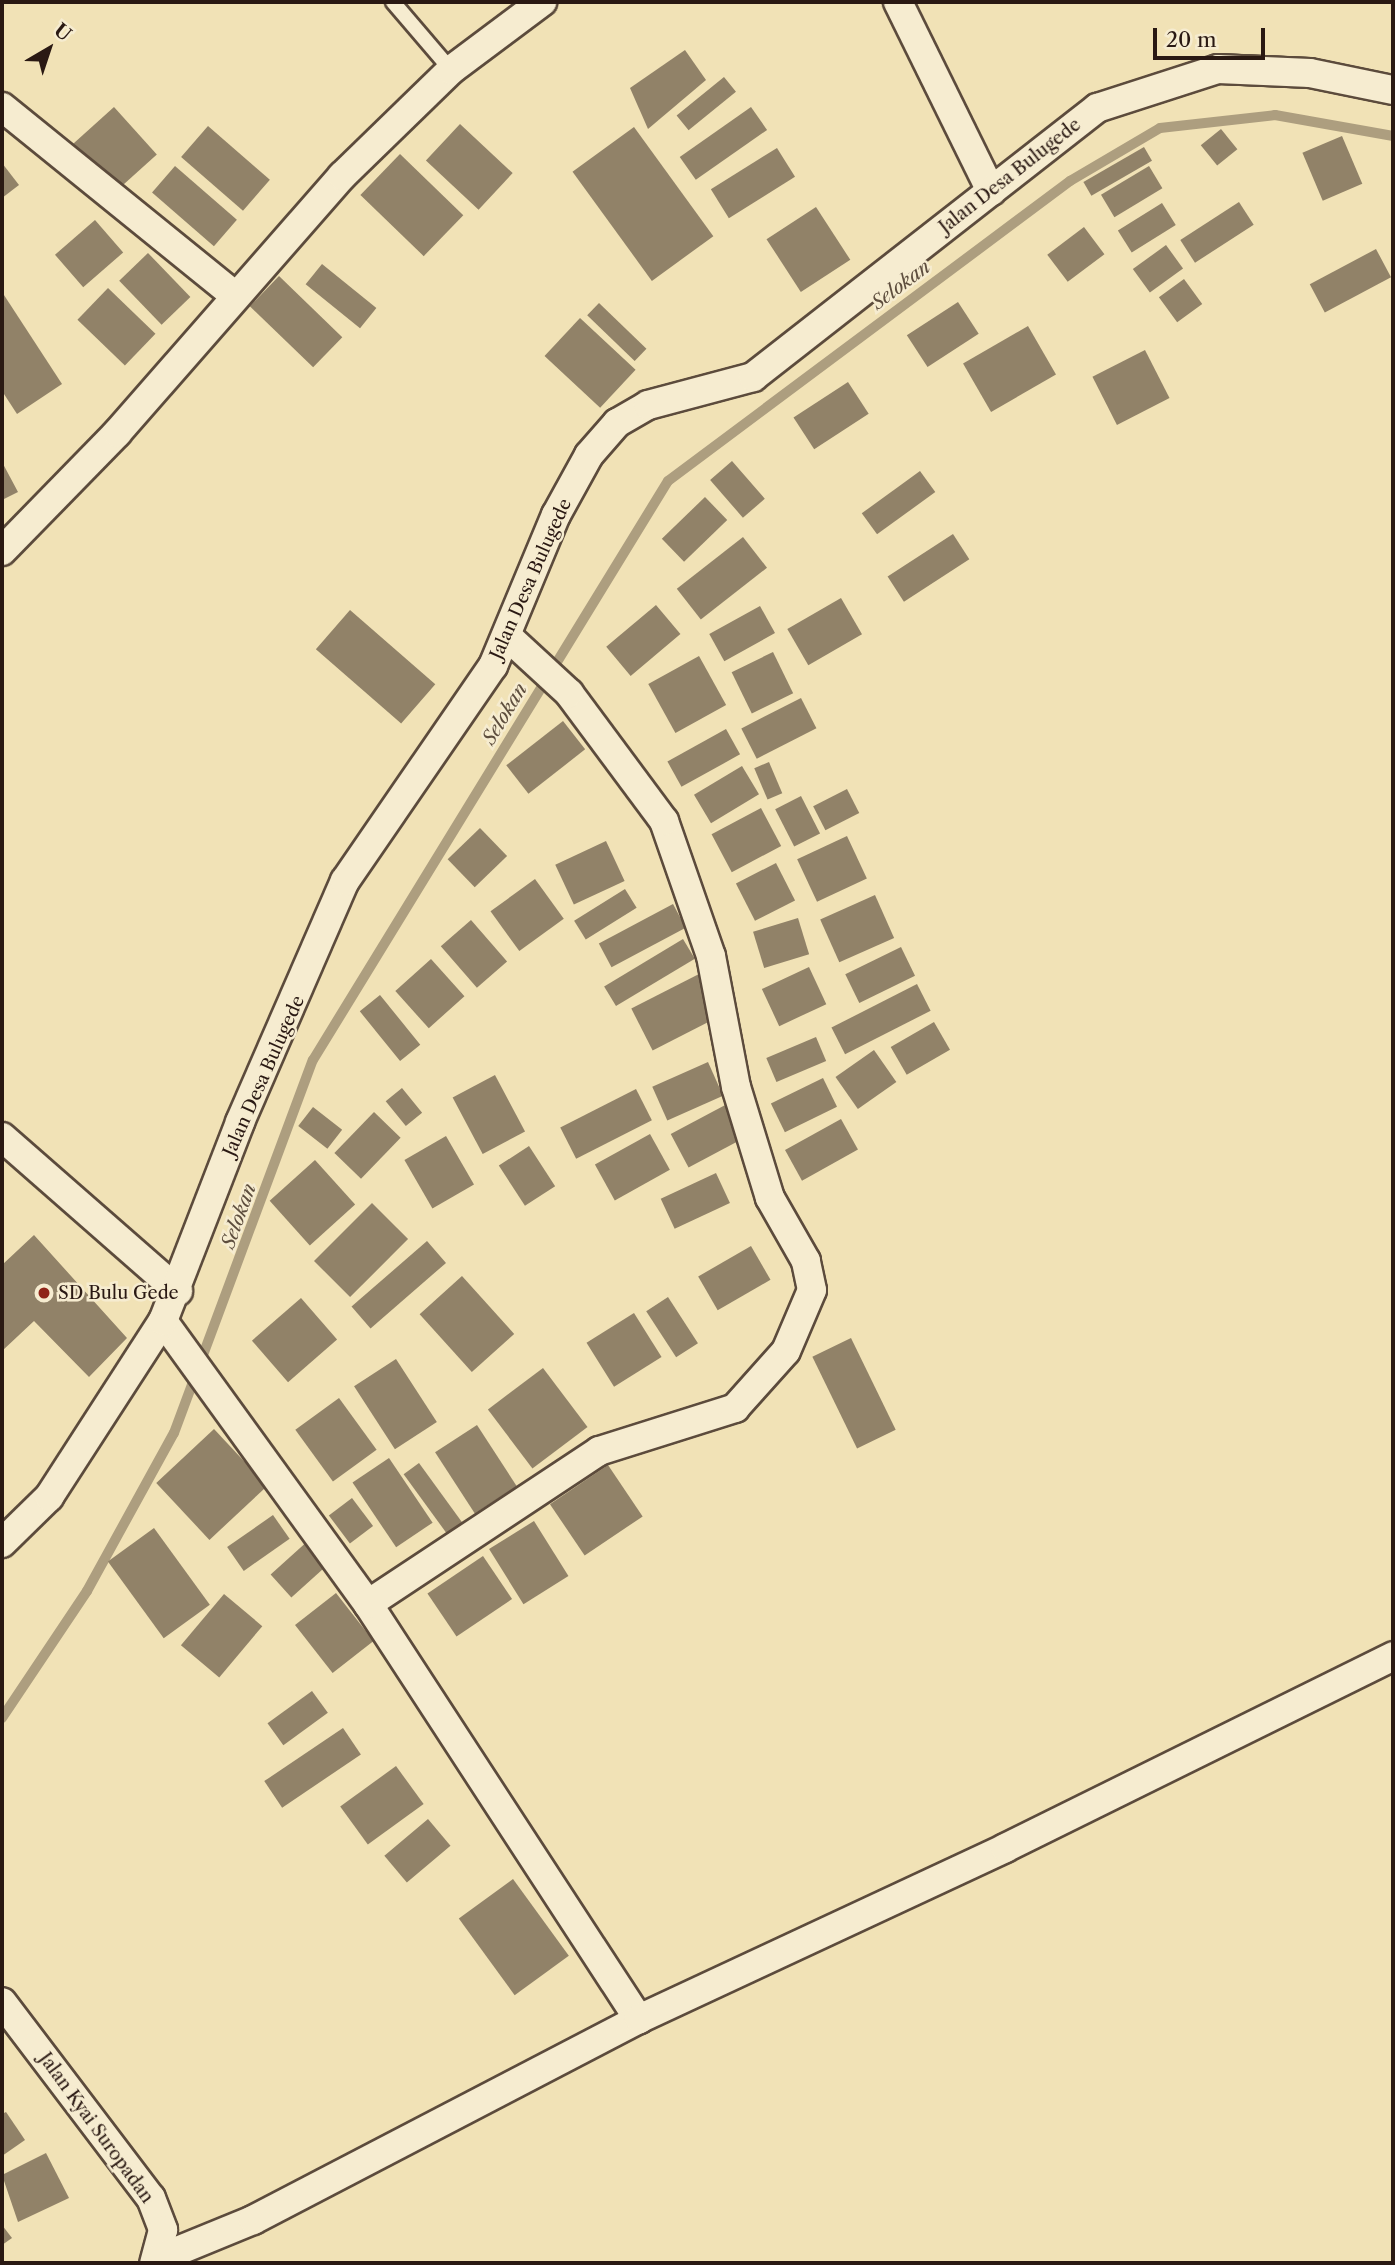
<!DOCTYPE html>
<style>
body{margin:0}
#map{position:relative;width:1395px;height:2265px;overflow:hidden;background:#f1e2b6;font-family:"Libre Caslon Text",serif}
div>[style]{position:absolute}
.stream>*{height:10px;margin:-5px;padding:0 5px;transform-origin:5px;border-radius:5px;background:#ad9e7f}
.building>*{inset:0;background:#918268;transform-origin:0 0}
.roads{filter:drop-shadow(2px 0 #5c4b3c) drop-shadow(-2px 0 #5c4b3c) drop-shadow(0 2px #5c4b3c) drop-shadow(0 -2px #5c4b3c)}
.lane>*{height:14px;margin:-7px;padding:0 7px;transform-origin:7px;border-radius:7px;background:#f6ecd0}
.street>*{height:28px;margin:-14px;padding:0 14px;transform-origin:14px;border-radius:14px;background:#f6ecd0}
.dots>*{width:19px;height:19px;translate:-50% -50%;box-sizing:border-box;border:4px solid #f6ecd0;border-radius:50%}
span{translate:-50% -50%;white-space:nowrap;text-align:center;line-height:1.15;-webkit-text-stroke:5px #f6ecd0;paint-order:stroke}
.street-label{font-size:18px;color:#2a1913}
.poi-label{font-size:18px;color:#2a1913}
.left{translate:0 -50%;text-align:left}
.water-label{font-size:19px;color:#5e4e3e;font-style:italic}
.frame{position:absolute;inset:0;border:4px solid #2a1913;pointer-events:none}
.north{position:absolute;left:14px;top:14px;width:70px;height:70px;-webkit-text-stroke:5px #f6ecd0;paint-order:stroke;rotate:39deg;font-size:19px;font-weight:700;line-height:28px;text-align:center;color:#2a1913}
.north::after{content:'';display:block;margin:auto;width:24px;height:32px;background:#2a1913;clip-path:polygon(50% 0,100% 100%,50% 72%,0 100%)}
.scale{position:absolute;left:1153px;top:28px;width:112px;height:32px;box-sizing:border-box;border:4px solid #2a1913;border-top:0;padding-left:9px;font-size:21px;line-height:24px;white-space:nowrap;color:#2a1913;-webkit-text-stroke:5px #f6ecd0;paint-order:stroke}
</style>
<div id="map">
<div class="stream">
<i style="left:2px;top:1718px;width:153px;rotate:-56.2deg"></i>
<i style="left:87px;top:1591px;width:180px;rotate:-61.2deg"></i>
<i style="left:174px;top:1433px;width:398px;rotate:-69.6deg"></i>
<i style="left:313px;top:1060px;width:679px;rotate:-58.49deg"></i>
<i style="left:668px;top:481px;width:502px;rotate:-36.73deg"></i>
<i style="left:1070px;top:181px;width:104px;rotate:-30.5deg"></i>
<i style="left:1160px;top:128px;width:116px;rotate:-6.4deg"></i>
<i style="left:1275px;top:115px;width:120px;rotate:10.1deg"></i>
</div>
<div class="building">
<i style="clip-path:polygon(685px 50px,706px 80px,648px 129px,630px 88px)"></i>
<i style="left:724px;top:77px;width:19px;height:61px;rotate:51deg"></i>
<i style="left:114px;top:107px;width:64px;height:56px;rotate:48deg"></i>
<i style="left:751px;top:107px;width:28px;height:87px;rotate:55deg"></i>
<i style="left:460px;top:124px;width:72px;height:50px;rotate:43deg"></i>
<i style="left:208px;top:126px;width:82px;height:41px;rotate:41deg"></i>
<i style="left:634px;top:127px;width:135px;height:76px;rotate:54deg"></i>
<i style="left:1221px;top:129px;width:26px;height:26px;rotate:51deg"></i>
<i style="left:1342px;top:136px;width:52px;height:43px;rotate:67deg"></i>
<i style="left:1144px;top:147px;width:16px;height:70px;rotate:60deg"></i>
<i style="left:777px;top:148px;width:34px;height:78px;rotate:58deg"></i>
<i style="left:400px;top:154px;width:88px;height:57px;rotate:44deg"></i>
<i style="clip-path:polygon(2px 163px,19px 185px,2px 198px)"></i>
<i style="left:175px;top:166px;width:82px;height:35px;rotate:41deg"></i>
<i style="left:1149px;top:166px;width:26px;height:56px;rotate:59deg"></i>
<i style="left:1239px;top:202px;width:27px;height:70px;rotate:57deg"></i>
<i style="left:1162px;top:203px;width:26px;height:52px;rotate:58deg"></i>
<i style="left:816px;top:207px;width:63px;height:59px;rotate:57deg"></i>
<i style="left:95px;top:220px;width:43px;height:53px;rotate:49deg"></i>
<i style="left:1084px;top:227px;width:34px;height:46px;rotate:53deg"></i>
<i style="left:1166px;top:245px;width:29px;height:41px;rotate:54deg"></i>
<i style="left:1376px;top:249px;width:32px;height:75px;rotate:62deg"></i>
<i style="left:148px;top:253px;width:61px;height:40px;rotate:46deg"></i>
<i style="left:322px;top:264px;width:70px;height:26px;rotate:39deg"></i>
<i style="left:279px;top:276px;width:88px;height:42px;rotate:44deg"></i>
<i style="left:1184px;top:279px;width:31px;height:31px;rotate:54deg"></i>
<i style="left:108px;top:288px;width:66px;height:44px;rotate:44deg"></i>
<i style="clip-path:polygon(2px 292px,62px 384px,17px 414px,2px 391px)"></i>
<i style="left:958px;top:302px;width:38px;height:61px;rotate:57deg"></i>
<i style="left:599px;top:303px;width:66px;height:17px;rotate:44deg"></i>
<i style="left:580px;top:318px;width:76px;height:52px;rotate:43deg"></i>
<i style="left:1028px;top:326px;width:56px;height:75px;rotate:60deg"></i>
<i style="left:1145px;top:350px;width:54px;height:59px;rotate:63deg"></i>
<i style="left:848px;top:382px;width:38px;height:65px;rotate:57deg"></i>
<i style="left:732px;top:461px;width:50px;height:29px;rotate:49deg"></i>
<i style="clip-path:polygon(2px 462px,18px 492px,2px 500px)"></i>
<i style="left:920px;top:471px;width:26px;height:72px;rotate:54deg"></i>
<i style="left:705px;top:497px;width:32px;height:60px;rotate:46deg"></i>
<i style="left:953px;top:534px;width:30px;height:78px;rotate:57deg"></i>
<i style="left:743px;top:537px;width:39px;height:84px;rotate:52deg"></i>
<i style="left:841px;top:598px;width:42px;height:62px;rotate:60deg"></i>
<i style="left:656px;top:605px;width:38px;height:65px;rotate:50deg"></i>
<i style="left:760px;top:606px;width:31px;height:58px;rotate:61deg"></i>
<i style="left:350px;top:610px;width:113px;height:52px;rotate:41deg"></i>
<i style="left:773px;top:652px;width:46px;height:46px;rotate:64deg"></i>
<i style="left:699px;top:656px;width:56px;height:58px;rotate:61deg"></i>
<i style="left:801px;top:698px;width:34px;height:67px;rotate:63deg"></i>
<i style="left:563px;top:721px;width:36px;height:72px;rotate:52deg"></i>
<i style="left:726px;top:729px;width:29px;height:67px;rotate:61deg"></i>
<i style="left:769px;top:762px;width:34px;height:16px;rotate:67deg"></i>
<i style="left:742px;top:766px;width:33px;height:56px;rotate:59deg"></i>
<i style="left:847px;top:789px;width:27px;height:38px;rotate:63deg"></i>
<i style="left:801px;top:796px;width:42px;height:29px;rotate:63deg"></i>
<i style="left:761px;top:808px;width:43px;height:56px;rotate:62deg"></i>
<i style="left:480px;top:828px;width:39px;height:45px;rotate:46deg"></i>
<i style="left:847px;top:836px;width:47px;height:55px;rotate:65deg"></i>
<i style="left:606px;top:841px;width:44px;height:56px;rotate:65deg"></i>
<i style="left:776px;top:863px;width:42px;height:45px;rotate:63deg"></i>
<i style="left:535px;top:879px;width:49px;height:55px;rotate:54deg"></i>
<i style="left:625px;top:889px;width:22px;height:60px;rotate:58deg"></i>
<i style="left:875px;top:895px;width:47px;height:60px;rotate:66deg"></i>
<i style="left:673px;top:904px;width:27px;height:84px;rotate:62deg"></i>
<i style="left:798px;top:918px;width:38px;height:47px;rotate:73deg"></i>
<i style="left:471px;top:920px;width:55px;height:40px;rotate:49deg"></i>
<i style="left:683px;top:939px;width:23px;height:92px;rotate:59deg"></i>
<i style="left:901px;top:947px;width:32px;height:62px;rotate:64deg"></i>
<i style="left:431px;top:959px;width:50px;height:48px;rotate:48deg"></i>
<i style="left:809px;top:967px;width:41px;height:52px;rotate:65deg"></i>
<i style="left:699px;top:974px;width:47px;height:76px;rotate:63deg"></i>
<i style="left:917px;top:984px;width:30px;height:96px;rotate:63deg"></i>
<i style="left:380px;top:995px;width:64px;height:26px;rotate:51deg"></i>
<i style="left:934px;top:1022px;width:32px;height:50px;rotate:60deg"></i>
<i style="left:816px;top:1037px;width:26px;height:54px;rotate:67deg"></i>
<i style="left:874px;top:1050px;width:39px;height:47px;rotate:55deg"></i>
<i style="left:708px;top:1062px;width:37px;height:61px;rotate:66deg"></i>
<i style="left:495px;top:1075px;width:64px;height:48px;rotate:62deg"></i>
<i style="left:823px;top:1078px;width:32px;height:58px;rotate:64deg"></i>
<i style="left:402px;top:1088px;width:32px;height:21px;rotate:51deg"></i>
<i style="left:636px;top:1089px;width:35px;height:85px;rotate:63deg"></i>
<i style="left:729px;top:1103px;width:38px;height:66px;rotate:62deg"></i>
<i style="left:313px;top:1107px;width:37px;height:24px;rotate:38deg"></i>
<i style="left:374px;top:1112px;width:37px;height:57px;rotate:44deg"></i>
<i style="left:841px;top:1119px;width:35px;height:64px;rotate:61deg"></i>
<i style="left:650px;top:1134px;width:41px;height:63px;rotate:61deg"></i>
<i style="left:446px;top:1136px;width:56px;height:48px;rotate:60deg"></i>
<i style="left:529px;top:1146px;width:48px;height:36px;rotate:57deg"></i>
<i style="left:315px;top:1160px;width:60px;height:61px;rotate:48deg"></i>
<i style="left:716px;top:1173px;width:33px;height:61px;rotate:65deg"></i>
<i style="left:372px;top:1203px;width:51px;height:82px;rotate:45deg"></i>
<i style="clip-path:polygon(34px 1235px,127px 1338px,89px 1377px,34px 1321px,2px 1351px,2px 1265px)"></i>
<i style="left:427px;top:1241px;width:29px;height:100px;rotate:49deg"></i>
<i style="left:751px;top:1246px;width:39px;height:61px;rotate:60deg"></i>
<i style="left:462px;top:1276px;width:78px;height:57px;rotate:48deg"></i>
<i style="left:668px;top:1297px;width:55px;height:26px;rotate:57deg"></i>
<i style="left:301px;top:1298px;width:55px;height:65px;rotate:49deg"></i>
<i style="left:634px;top:1313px;width:52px;height:56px;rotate:58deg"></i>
<i style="left:851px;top:1338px;width:102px;height:43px;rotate:64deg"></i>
<i style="left:396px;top:1359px;width:75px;height:50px;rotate:57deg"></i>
<i style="left:543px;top:1368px;width:74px;height:69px;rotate:53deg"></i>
<i style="left:339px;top:1398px;width:64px;height:54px;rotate:54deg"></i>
<i style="left:477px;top:1425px;width:73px;height:50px;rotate:57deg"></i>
<i style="left:214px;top:1429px;width:78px;height:79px;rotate:47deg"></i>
<i style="left:389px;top:1458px;width:78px;height:44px;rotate:56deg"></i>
<i style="left:419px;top:1463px;width:87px;height:19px;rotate:54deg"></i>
<i style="left:608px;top:1465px;width:62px;height:70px;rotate:56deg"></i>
<i style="left:352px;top:1498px;width:35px;height:29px;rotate:53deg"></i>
<i style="left:273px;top:1515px;width:29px;height:56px;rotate:55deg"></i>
<i style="left:534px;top:1521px;width:65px;height:53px;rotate:58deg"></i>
<i style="left:154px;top:1528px;width:95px;height:57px;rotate:54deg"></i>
<i style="left:310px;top:1539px;width:31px;height:53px;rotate:48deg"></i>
<i style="left:483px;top:1556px;width:52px;height:67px;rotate:56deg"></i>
<i style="left:336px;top:1593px;width:61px;height:52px;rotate:52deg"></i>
<i style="left:224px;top:1594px;width:50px;height:67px;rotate:40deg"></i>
<i style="left:312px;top:1691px;width:27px;height:55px;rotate:54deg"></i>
<i style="left:343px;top:1728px;width:32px;height:95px;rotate:56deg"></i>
<i style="left:396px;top:1766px;width:47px;height:69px;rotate:54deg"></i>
<i style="left:428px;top:1819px;width:35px;height:57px;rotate:50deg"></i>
<i style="left:513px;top:1879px;width:95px;height:67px;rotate:54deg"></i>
<i style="clip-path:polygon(6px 2112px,25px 2140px,2px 2156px,2px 2114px)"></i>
<i style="clip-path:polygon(46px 2153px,69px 2198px,18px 2222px,2px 2175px)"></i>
<i style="clip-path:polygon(2px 2225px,12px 2238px,2px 2245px)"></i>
</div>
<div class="roads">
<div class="lane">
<i style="left:393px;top:2px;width:89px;rotate:49.5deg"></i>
</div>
<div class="street">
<i style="left:898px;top:2px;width:211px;rotate:63.8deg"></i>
<i style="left:2px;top:107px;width:300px;rotate:39deg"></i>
<i style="left:2px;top:551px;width:165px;rotate:-45.7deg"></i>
<i style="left:117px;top:433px;width:342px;rotate:-48.8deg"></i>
<i style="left:342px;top:176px;width:152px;rotate:-44.2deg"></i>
<i style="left:451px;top:70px;width:114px;rotate:-36.8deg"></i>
<i style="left:2px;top:1137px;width:234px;rotate:41.2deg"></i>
<i style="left:163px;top:1321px;width:349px;rotate:54.1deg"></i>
<i style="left:368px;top:1604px;width:496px;rotate:56.9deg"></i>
<i style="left:2px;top:1543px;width:66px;rotate:-44.4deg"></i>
<i style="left:49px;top:1497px;width:210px;rotate:-57.1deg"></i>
<i style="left:163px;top:1321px;width:213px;rotate:-68.8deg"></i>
<i style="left:240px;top:1122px;width:263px;rotate:-66.5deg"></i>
<i style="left:345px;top:881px;width:261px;rotate:-55.5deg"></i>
<i style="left:493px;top:666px;width:164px;rotate:-67.4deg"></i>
<i style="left:556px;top:515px;width:68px;rotate:-61.2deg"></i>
<i style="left:589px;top:455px;width:43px;rotate:-48.8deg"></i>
<i style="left:617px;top:423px;width:36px;rotate:-30deg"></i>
<i style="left:648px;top:405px;width:109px;rotate:-14.9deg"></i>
<i style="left:753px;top:377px;width:437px;rotate:-38deg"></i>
<i style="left:1097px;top:108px;width:127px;rotate:-17.9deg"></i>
<i style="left:1218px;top:69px;width:92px;rotate:2.5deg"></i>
<i style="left:1310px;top:73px;width:85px;rotate:11.6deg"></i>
<i style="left:368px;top:1604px;width:277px;rotate:-33.5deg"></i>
<i style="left:599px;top:1451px;width:143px;rotate:-17.5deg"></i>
<i style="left:735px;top:1408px;width:76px;rotate:-48.2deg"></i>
<i style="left:786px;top:1351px;width:66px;rotate:-66.9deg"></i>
<i style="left:812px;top:1290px;width:30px;rotate:-102deg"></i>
<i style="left:806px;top:1261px;width:73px;rotate:-119.7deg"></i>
<i style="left:770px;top:1198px;width:116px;rotate:-107deg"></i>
<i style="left:736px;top:1087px;width:133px;rotate:-100.8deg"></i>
<i style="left:711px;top:956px;width:143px;rotate:-109.2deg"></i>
<i style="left:664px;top:821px;width:159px;rotate:-126.6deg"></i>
<i style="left:569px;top:693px;width:84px;rotate:-137.4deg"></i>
<i style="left:2px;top:2002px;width:246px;rotate:52.8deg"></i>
<i style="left:151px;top:2198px;width:34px;rotate:69deg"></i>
<i style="left:163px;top:2230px;width:34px;rotate:105deg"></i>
<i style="left:158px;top:2259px;width:103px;rotate:-22.3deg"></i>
<i style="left:253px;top:2220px;width:435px;rotate:-27.5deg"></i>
<i style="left:639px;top:2019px;width:404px;rotate:-25deg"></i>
<i style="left:1005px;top:1848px;width:433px;rotate:-26.3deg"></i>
</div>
</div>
<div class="dots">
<i style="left:44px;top:1293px;background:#8f2418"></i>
</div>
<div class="street-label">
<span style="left:1010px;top:176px;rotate:-38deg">Jalan Desa Bulugede</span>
<span style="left:531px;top:579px;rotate:-66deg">Jalan Desa Bulugede</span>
<span style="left:264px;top:1076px;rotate:-66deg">Jalan Desa Bulugede</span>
<span style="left:96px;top:2128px;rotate:54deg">Jalan Kyai Suropadan</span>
</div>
<div class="poi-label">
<span class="left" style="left:58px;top:1293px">SD Bulu Gede</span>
</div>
<div class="water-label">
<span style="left:901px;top:285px;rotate:-37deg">Selokan</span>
<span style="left:505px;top:714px;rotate:-59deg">Selokan</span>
<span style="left:239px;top:1216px;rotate:-70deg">Selokan</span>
</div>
<div class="frame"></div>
<div class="north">U</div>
<div class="scale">20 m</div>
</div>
